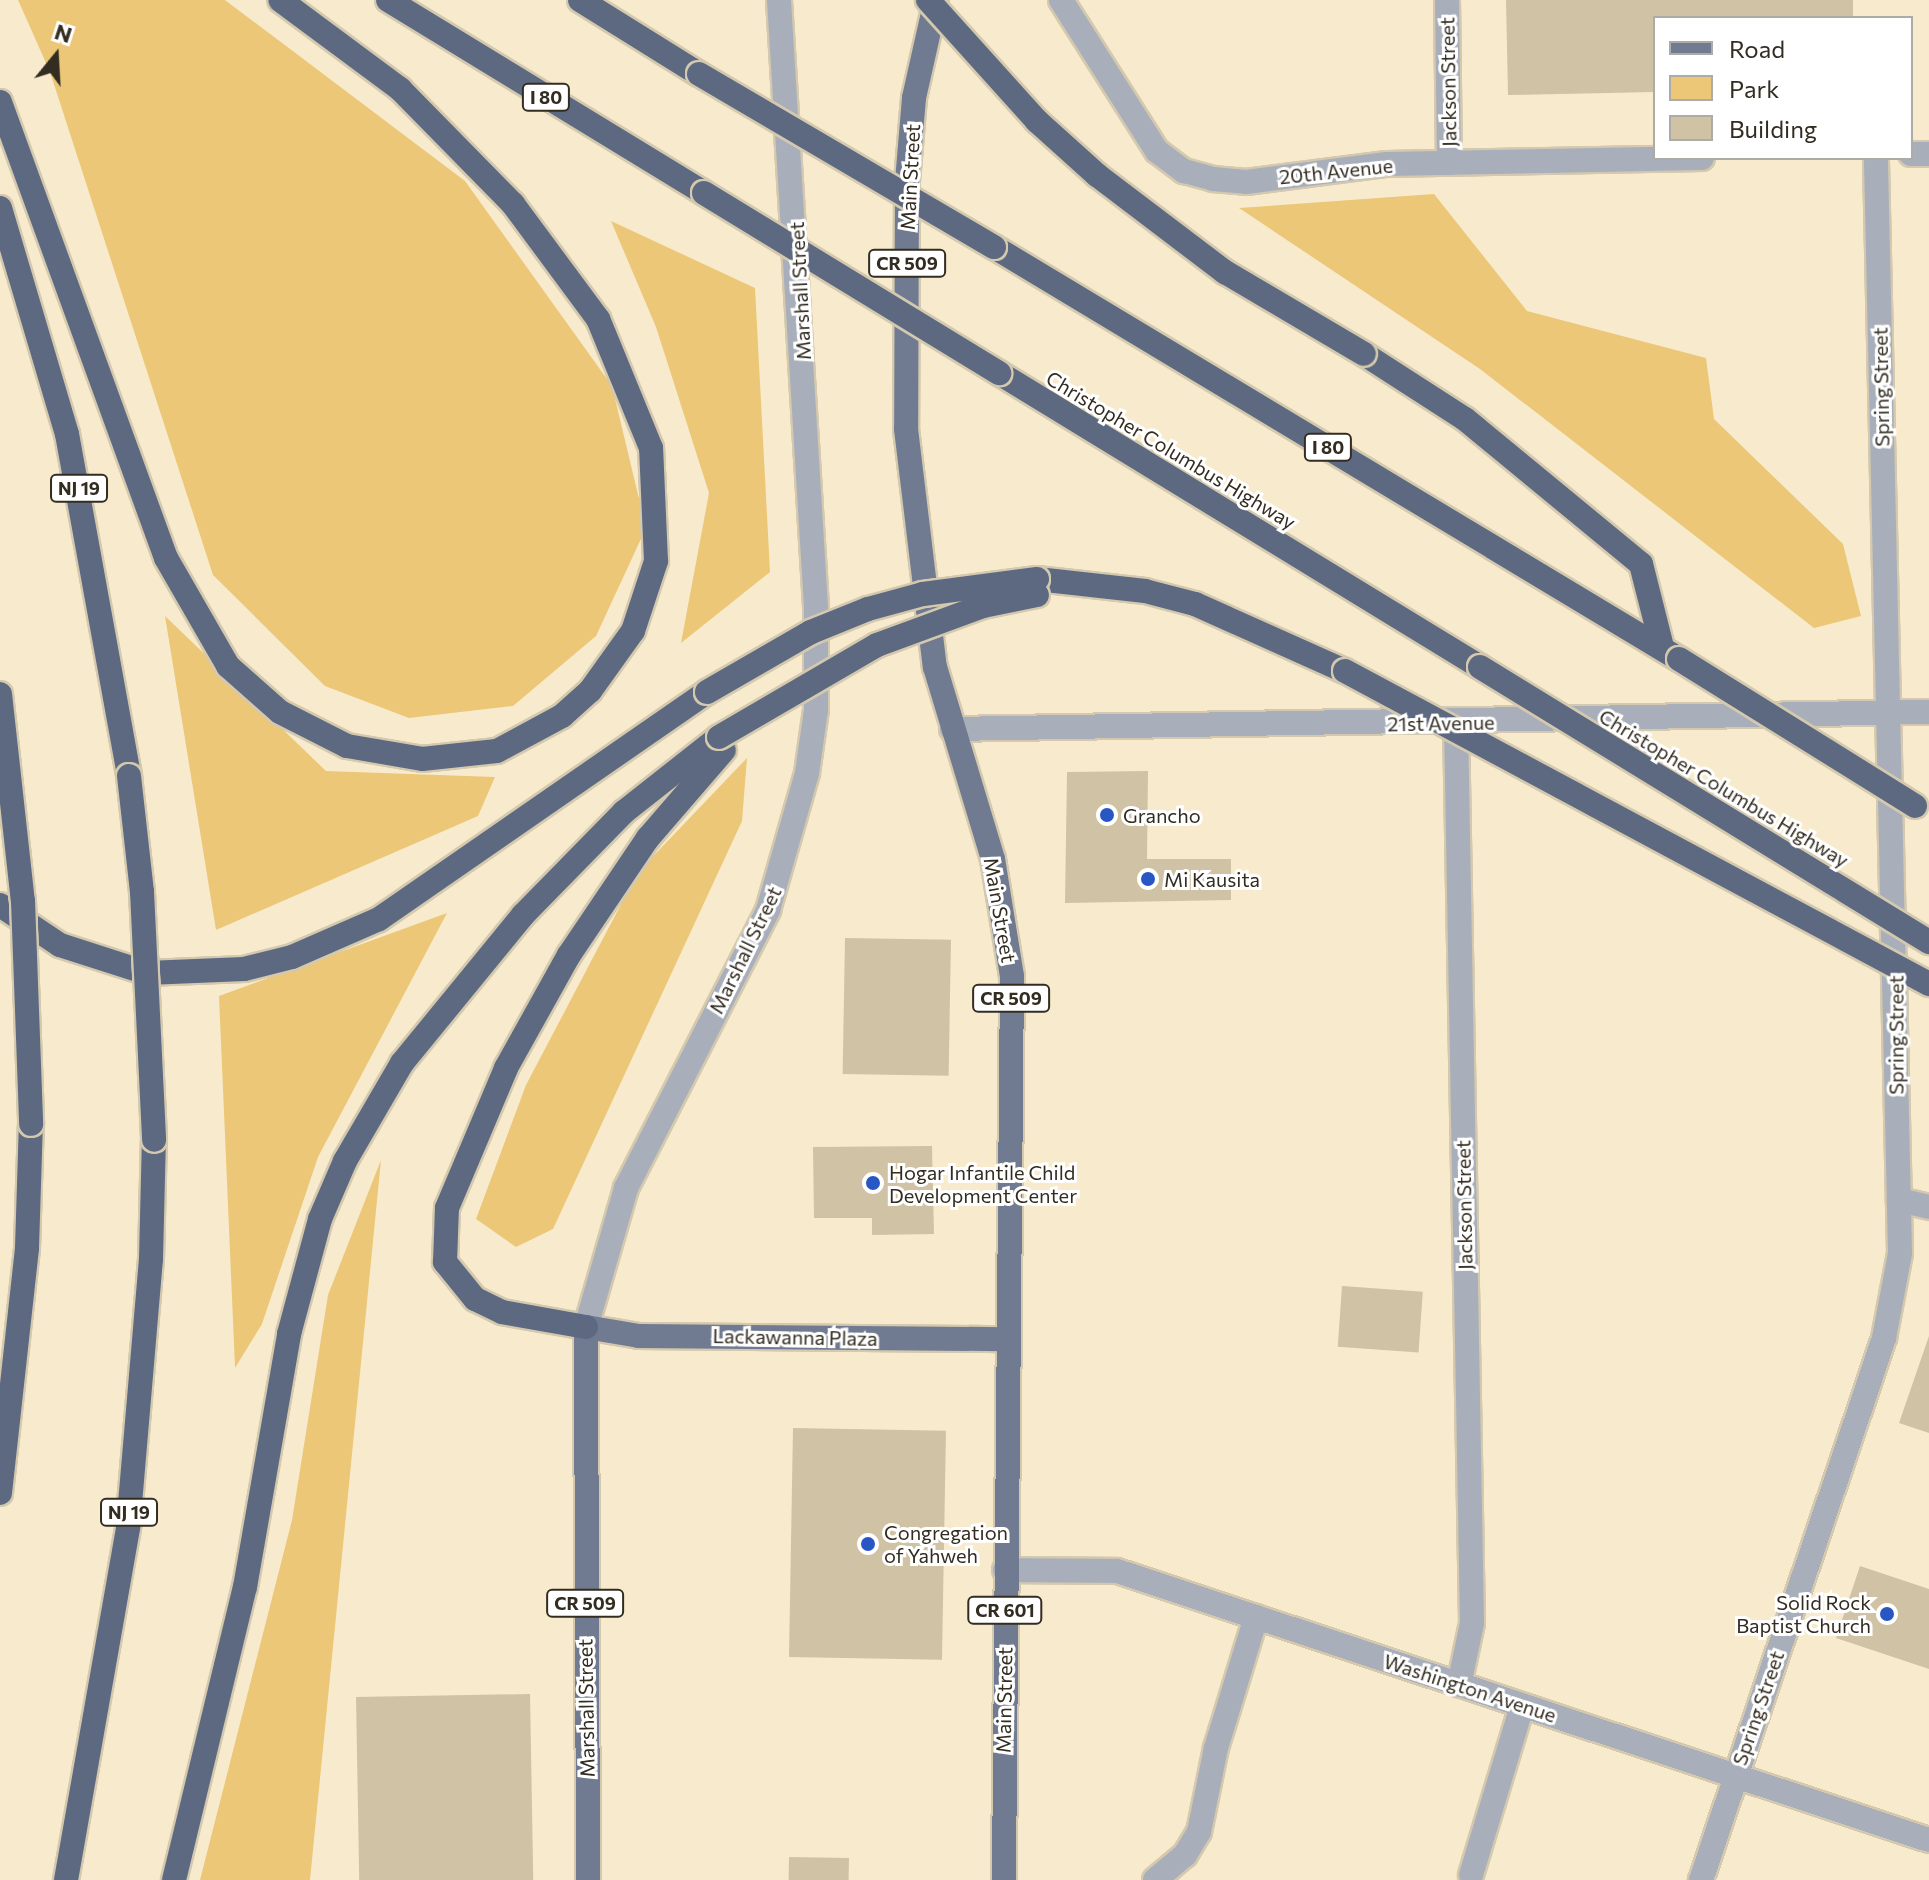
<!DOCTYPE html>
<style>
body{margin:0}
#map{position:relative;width:1929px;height:1880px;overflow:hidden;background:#f8ebcd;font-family:Commissioner,sans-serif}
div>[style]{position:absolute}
.green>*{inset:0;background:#ebc777}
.building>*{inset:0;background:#cfc2a5;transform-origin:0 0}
.roads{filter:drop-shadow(2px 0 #d4c9ae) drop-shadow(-2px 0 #d4c9ae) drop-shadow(0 2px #d4c9ae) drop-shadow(0 -2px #d4c9ae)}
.minor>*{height:24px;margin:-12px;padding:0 12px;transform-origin:12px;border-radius:12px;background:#a8afbb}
.major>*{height:24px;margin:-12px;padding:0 12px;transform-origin:12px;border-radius:12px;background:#707b91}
.highway>*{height:24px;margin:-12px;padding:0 12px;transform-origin:12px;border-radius:12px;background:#5c6981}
.bridges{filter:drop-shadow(2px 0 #d4c9ae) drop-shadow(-2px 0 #d4c9ae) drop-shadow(0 2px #d4c9ae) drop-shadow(0 -2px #d4c9ae)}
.highway-bridge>*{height:24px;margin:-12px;padding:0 12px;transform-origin:12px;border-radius:12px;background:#5c6981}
.dots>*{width:22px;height:22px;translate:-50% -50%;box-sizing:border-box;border:4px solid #fff;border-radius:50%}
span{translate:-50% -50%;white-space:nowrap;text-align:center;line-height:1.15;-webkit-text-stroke:6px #fff;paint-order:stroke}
.shield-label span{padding:2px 6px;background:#fff;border:2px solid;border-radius:6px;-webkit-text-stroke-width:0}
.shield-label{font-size:18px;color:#322c21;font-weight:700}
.street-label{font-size:20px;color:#322c21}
.poi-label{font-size:20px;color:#322c21}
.left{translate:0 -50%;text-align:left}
.right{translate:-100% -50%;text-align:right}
.legend{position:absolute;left:1653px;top:16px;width:260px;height:144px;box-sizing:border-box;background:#fff;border:2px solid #adaba6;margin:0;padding:10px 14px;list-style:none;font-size:24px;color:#322c21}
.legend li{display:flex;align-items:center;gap:16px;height:40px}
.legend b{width:40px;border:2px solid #adaba6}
.north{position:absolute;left:16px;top:16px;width:80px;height:80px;-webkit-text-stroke:6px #fff;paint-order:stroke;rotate:18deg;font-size:22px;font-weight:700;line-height:32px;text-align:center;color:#322c21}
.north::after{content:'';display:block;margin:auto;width:28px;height:36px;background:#322c21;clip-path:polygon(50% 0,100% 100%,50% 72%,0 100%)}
</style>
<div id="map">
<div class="green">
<i style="clip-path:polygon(18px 0,225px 0,465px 181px,612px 386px,646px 528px,596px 636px,513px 706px,409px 718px,325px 686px,213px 575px,50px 72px)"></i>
<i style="clip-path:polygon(1434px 194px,1527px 311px,1706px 358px,1714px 419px,1843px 544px,1861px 616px,1814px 628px,1480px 369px,1239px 208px)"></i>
<i style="clip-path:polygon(611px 221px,755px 288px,770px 572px,681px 643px,709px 493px,656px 327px)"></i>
<i style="clip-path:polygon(165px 616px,326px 771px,495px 777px,478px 816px,216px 930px)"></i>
<i style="clip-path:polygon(747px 758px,742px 821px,553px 1229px,516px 1247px,476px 1219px,526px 1085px,638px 872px)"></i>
<i style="clip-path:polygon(447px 913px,318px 1157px,262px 1324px,235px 1368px,219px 996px)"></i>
<i style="clip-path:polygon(381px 1160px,310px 1880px,200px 1880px,292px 1520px,328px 1295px)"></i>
</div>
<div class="building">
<i style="clip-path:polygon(1506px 0,1853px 0,1853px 18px,1655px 18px,1655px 92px,1508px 95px)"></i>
<i style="clip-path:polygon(1148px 771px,1147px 859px,1231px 859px,1231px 900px,1065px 903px,1067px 772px)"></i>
<i style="left:845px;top:938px;width:106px;height:136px;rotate:1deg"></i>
<i style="clip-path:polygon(932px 1146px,934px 1234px,872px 1235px,872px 1218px,814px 1218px,813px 1147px)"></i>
<i style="left:1342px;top:1286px;width:81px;height:61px;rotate:4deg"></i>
<i style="clip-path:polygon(1929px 1336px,1929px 1433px,1899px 1423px)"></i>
<i style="left:793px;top:1428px;width:153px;height:229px;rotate:1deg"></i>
<i style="clip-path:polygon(1860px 1566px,1929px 1589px,1929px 1669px,1836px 1638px)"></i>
<i style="left:530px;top:1694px;width:186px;height:174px;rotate:89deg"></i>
<i style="left:789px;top:1857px;width:60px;height:23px;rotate:1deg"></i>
</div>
<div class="roads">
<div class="minor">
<i style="left:1061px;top:0;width:179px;rotate:57.6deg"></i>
<i style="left:1157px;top:151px;width:34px;rotate:37deg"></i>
<i style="left:1184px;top:171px;width:30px;rotate:15deg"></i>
<i style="left:1213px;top:179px;width:33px;rotate:5deg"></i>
<i style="left:1246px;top:182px;width:142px;rotate:-7.3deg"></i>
<i style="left:1387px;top:164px;width:315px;rotate:-1.1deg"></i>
<i style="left:1447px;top:0;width:163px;rotate:89.3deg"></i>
<i style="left:1911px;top:154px;width:18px"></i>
<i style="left:1456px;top:723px;width:900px;rotate:88.98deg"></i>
<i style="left:1472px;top:1623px;width:63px;rotate:101.8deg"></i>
<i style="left:952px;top:729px;width:977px;rotate:-1deg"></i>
<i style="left:1899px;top:1200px;width:31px;rotate:13deg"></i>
<i style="left:586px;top:1327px;width:145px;rotate:-73.9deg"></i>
<i style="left:626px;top:1188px;width:312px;rotate:-62.9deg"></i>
<i style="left:768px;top:910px;width:142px;rotate:-74.1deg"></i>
<i style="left:807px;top:773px;width:64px;rotate:-81.9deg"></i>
<i style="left:816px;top:710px;width:103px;rotate:-90deg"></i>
<i style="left:816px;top:607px;width:608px;rotate:-93.49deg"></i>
<i style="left:1005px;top:1570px;width:112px;rotate:0.5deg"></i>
<i style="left:1117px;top:1571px;width:855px;rotate:18.33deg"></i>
<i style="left:1471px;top:1875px;width:177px;rotate:-73.2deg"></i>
<i style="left:1155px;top:1880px;width:39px;rotate:-40deg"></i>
<i style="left:1185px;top:1855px;width:27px;rotate:-59deg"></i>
<i style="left:1199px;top:1832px;width:86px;rotate:-78.6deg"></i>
<i style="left:1216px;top:1748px;width:137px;rotate:-73deg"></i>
<i style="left:1701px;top:1880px;width:572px;rotate:-71.34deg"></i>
<i style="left:1884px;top:1338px;width:86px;rotate:-79.3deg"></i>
<i style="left:1900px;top:1253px;width:1095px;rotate:-91.26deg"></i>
</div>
<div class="major">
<i style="left:936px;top:0;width:100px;rotate:102.7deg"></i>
<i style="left:914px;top:98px;width:83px;rotate:94.8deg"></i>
<i style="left:907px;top:181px;width:248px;rotate:90.2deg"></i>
<i style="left:906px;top:429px;width:240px;rotate:83.1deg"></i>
<i style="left:935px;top:667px;width:201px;rotate:73.2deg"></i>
<i style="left:993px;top:859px;width:119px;rotate:80.8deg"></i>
<i style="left:1012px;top:976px;width:904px;rotate:90.51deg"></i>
<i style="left:588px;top:1880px;width:553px;rotate:-90.21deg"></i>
<i style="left:586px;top:1327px;width:54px;rotate:9.6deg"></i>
<i style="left:639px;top:1336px;width:366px;rotate:0.5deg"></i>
</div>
<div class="highway">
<i style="left:388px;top:0;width:370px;rotate:31.4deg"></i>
<i style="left:580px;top:0;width:140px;rotate:31.9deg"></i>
<i style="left:0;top:102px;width:485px;rotate:70deg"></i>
<i style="left:166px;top:558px;width:125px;rotate:60.1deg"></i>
<i style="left:228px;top:666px;width:69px;rotate:41.5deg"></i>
<i style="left:280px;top:712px;width:75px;rotate:26.9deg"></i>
<i style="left:347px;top:746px;width:76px;rotate:9.8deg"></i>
<i style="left:422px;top:759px;width:75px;rotate:-6.1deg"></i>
<i style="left:497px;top:751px;width:74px;rotate:-28.3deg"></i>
<i style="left:562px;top:716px;width:38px;rotate:-42deg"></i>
<i style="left:590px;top:691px;width:74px;rotate:-54.4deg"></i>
<i style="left:633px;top:631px;width:74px;rotate:-71.8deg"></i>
<i style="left:656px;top:561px;width:113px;rotate:-92.5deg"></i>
<i style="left:651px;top:448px;width:139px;rotate:-112.3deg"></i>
<i style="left:598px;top:319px;width:143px;rotate:-126.5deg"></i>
<i style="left:513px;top:204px;width:161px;rotate:-134.5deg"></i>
<i style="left:400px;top:89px;width:149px;rotate:-143.4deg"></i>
<i style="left:0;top:208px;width:236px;rotate:73.5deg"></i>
<i style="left:67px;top:434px;width:348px;rotate:79.7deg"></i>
<i style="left:994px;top:247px;width:799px;rotate:31.03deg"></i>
<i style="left:1364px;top:354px;width:120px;rotate:32.8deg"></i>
<i style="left:1465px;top:419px;width:228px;rotate:39.5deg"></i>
<i style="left:1641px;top:564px;width:86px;rotate:75.8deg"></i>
<i style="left:999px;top:373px;width:564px;rotate:31.43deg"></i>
<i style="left:1037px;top:579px;width:109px;rotate:6.3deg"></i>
<i style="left:1145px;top:591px;width:52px;rotate:14.6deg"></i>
<i style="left:1195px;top:604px;width:164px;rotate:24.1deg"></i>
<i style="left:0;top:905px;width:72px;rotate:33.7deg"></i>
<i style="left:60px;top:945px;width:91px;rotate:17.8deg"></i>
<i style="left:147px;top:973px;width:97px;rotate:-2.4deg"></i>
<i style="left:244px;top:969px;width:49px;rotate:-14deg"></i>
<i style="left:292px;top:957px;width:95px;rotate:-23.6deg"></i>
<i style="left:379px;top:919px;width:399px;rotate:-34.7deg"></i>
<i style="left:586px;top:1327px;width:85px;rotate:-169.9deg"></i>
<i style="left:502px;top:1312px;width:30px;rotate:-154deg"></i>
<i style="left:475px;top:1299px;width:48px;rotate:-129deg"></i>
<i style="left:445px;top:1262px;width:54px;rotate:-87.9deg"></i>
<i style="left:447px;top:1208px;width:152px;rotate:-67.1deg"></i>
<i style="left:506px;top:1068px;width:129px;rotate:-60.9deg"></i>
<i style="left:569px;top:955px;width:141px;rotate:-56deg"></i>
<i style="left:648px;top:838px;width:116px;rotate:-49.2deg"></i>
<i style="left:0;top:1493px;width:246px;rotate:-83.7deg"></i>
<i style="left:27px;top:1248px;width:124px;rotate:-88.2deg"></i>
<i style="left:66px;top:1880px;width:358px;rotate:-80deg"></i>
<i style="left:128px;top:1527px;width:269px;rotate:-85.1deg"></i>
<i style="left:151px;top:1259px;width:119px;rotate:-88.6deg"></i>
<i style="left:174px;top:1880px;width:301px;rotate:-76.4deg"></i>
<i style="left:245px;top:1587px;width:257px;rotate:-80.1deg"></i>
<i style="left:289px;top:1334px;width:119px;rotate:-74.9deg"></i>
<i style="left:320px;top:1219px;width:63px;rotate:-66.7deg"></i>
<i style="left:345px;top:1161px;width:113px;rotate:-59.8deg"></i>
<i style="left:402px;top:1063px;width:191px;rotate:-50.7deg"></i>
<i style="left:523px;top:915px;width:144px;rotate:-45.6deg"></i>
<i style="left:624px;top:812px;width:121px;rotate:-38.3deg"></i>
</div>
</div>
<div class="bridges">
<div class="highway-bridge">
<i style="left:928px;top:0;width:163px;rotate:48deg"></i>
<i style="left:1037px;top:121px;width:81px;rotate:42deg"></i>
<i style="left:1097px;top:175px;width:161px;rotate:37.2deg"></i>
<i style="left:1225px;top:272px;width:161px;rotate:30.5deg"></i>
<i style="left:699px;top:74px;width:342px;rotate:30.4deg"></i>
<i style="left:704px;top:193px;width:346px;rotate:31.4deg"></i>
<i style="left:1679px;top:659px;width:278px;rotate:31.9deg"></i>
<i style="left:1480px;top:667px;width:527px;rotate:31.49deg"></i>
<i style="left:1345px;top:671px;width:663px;rotate:28.19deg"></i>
<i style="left:707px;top:692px;width:120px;rotate:-30deg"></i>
<i style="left:811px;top:632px;width:61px;rotate:-22deg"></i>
<i style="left:868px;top:609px;width:57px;rotate:-15.3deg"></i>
<i style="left:923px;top:594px;width:115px;rotate:-7.5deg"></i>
<i style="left:0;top:694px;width:208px;rotate:83.7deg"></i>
<i style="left:23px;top:901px;width:223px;rotate:87.9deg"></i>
<i style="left:719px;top:737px;width:183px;rotate:-30.2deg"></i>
<i style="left:877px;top:645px;width:113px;rotate:-20.2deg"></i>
<i style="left:983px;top:606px;width:55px;rotate:-11.5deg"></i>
<i style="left:129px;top:776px;width:117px;rotate:83.6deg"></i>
<i style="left:142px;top:892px;width:248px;rotate:87.2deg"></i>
</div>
</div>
<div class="dots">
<i style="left:1107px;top:815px;background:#2857c5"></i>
<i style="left:1148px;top:879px;background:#2857c5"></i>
<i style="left:873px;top:1183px;background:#2857c5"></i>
<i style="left:868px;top:1544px;background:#2857c5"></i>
<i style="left:1887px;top:1614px;background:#2857c5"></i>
</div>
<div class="shield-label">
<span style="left:546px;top:97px">I 80</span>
<span style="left:907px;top:263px">CR 509</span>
<span style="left:1328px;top:447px">I 80</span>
<span style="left:79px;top:488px">NJ 19</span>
<span style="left:1011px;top:998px">CR 509</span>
<span style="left:129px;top:1512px">NJ 19</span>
<span style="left:585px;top:1603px">CR 509</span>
<span style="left:1005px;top:1610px">CR 601</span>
</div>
<div class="street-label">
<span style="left:1448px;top:82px;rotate:-91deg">Jackson Street</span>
<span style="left:1336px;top:171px;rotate:-6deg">20th Avenue</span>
<span style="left:910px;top:177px;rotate:-87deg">Main Street</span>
<span style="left:800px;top:291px;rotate:-93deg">Marshall Street</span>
<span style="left:1881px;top:387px;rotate:-91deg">Spring Street</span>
<span style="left:1171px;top:450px;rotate:31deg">Christopher Columbus Highway</span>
<span style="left:1441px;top:723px;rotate:-1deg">21st Avenue</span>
<span style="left:1724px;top:788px;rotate:31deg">Christopher Columbus Highway</span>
<span style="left:1000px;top:910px;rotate:80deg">Main Street</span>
<span style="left:745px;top:950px;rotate:-64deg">Marshall Street</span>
<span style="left:1896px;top:1035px;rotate:-90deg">Spring Street</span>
<span style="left:1464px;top:1205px;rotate:-91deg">Jackson Street</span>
<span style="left:795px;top:1337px;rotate:1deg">Lackawanna Plaza</span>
<span style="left:1470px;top:1688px;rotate:18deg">Washington Avenue</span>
<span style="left:1004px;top:1700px;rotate:-89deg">Main Street</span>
<span style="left:586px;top:1708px;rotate:-91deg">Marshall Street</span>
<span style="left:1758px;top:1708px;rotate:-71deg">Spring Street</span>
</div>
<div class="poi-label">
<span class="left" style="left:1123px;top:815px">Grancho</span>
<span class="left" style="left:1164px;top:879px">Mi Kausita</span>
<span class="left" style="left:889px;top:1184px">Hogar Infantile Child<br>Development Center</span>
<span class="left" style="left:884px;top:1544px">Congregation<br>of Yahweh</span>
<span class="right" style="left:1871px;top:1614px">Solid Rock<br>Baptist Church</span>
</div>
<ul class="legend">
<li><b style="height:10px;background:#707b91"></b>Road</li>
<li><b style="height:22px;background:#ebc777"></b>Park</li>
<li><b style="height:22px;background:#cfc2a5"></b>Building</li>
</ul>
<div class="north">N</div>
</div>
